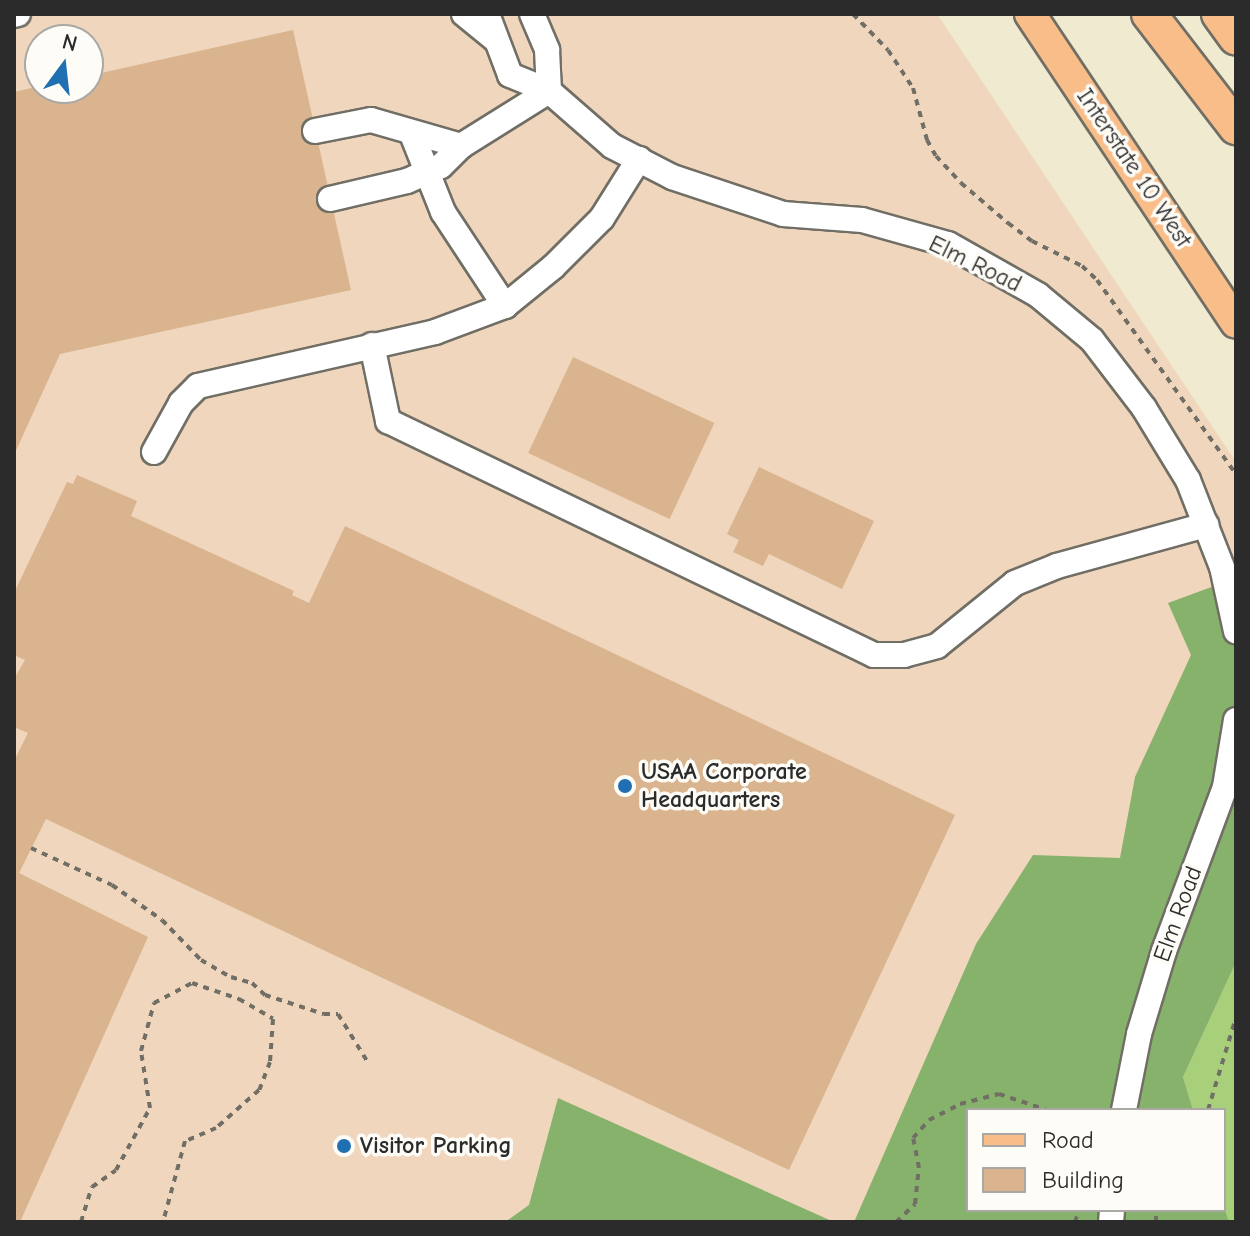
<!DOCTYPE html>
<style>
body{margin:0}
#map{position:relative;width:1250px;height:1236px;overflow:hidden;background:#f0ead1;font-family:"Comic Neue",sans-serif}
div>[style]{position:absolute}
.built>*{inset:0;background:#efd6bc}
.green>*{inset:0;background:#a8d07b}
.forest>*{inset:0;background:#86b26b}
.building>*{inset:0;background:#d9b48f;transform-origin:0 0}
.path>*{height:4px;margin-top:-2px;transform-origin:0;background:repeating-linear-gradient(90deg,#706e65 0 6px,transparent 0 12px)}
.roads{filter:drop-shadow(2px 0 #706e65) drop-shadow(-2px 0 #706e65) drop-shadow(0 2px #706e65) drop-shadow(0 -2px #706e65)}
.minor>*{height:24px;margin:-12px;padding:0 12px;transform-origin:12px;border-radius:12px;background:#fff}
.major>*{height:30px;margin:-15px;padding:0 15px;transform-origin:15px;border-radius:15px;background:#f8bd89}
.highway>*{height:34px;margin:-17px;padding:0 17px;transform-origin:17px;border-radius:17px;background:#f8bd89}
.dots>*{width:22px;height:22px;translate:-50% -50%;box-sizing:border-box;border:4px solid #fdfcf7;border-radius:50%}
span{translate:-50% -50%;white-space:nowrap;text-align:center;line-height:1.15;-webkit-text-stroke:7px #fdfcf7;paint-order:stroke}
.street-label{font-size:24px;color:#2b2b2b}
.poi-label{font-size:24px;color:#2b2b2b;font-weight:700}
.left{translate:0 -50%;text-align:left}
.frame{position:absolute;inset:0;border:16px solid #2b2b2b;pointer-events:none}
.legend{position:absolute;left:966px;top:1108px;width:260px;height:104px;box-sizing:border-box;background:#fdfcf7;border:2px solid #a9a8a5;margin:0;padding:10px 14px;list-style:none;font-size:24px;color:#2b2b2b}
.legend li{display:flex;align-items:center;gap:16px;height:40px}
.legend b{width:40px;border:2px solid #a9a8a5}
.north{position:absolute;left:24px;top:24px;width:80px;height:80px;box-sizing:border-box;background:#fdfcf7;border:2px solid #a9a8a5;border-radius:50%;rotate:15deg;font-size:22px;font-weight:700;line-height:32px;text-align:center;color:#2b2b2b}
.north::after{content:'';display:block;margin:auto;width:28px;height:36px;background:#1f6fb2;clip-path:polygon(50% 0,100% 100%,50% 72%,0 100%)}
</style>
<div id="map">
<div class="built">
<i style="clip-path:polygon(evenodd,14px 14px,937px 14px,1236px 462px,1236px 1222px,14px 1222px,14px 14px,40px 40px,88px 40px,88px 88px,40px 88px,40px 40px,14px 14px,968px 1110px,1224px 1110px,1224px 1210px,968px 1210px,968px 1110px)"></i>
</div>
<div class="green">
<i style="clip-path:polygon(1236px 962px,1236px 1222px,1229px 1222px,1224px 1206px,1224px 1110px,1193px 1110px,1183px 1077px)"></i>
</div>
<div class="forest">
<i style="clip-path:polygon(1236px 578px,1236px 962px,1183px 1077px,1193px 1110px,968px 1110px,968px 1210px,1224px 1210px,1224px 1206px,1229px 1222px,854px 1222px,976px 944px,1033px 855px,1120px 858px,1135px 777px,1191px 655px,1168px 603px)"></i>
<i style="clip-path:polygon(558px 1098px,834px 1222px,505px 1222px,529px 1205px)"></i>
</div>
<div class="building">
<i style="clip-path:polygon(293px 30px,351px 290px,60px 354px,14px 455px,14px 92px,40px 86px,88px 88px,88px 76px)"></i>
<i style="left:573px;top:357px;width:156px;height:106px;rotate:25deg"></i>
<i style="clip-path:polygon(759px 467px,874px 521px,842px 589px,769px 554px,763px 566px,733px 552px,739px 540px,727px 534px)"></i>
<i style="clip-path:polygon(77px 475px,137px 501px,131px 516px,294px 591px,292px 595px,309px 603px,345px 526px,955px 815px,789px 1170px,46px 819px,19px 873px,148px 937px,20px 1222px,14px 1222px,14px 761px,28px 733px,14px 727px,14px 679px,25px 660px,14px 655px,14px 593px,67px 482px,73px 484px)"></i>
</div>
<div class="path">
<i style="left:853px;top:14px;width:50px;rotate:45.8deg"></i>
<i style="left:888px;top:50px;width:45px;rotate:56.7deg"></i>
<i style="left:913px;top:88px;width:54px;rotate:74.9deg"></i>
<i style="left:927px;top:140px;width:18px;rotate:61deg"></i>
<i style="left:936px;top:156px;width:37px;rotate:47deg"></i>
<i style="left:961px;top:183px;width:62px;rotate:40.4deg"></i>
<i style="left:1008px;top:223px;width:30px;rotate:37deg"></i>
<i style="left:1032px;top:241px;width:56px;rotate:26.6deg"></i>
<i style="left:1082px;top:266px;width:21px;rotate:43deg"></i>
<i style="left:1097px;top:280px;width:239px;rotate:54.4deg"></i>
<i style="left:31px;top:848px;width:89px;rotate:24.6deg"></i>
<i style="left:112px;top:885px;width:61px;rotate:35deg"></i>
<i style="left:162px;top:920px;width:56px;rotate:45.7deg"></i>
<i style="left:201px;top:960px;width:34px;rotate:30deg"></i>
<i style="left:231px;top:977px;width:22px;rotate:16deg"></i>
<i style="left:252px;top:983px;width:18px;rotate:43deg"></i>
<i style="left:265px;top:995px;width:62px;rotate:17.9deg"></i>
<i style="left:324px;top:1014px;width:14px"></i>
<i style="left:338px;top:1014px;width:55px;rotate:58.3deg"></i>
<i style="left:1208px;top:1110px;width:97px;rotate:-73.2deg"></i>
<i style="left:81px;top:1222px;width:37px;rotate:-73deg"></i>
<i style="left:92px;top:1187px;width:29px;rotate:-35deg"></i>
<i style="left:116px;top:1170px;width:71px;rotate:-61.3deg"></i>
<i style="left:150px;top:1108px;width:58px;rotate:-99deg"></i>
<i style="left:141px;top:1051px;width:50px;rotate:-74.8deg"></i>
<i style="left:154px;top:1003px;width:43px;rotate:-27.8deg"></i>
<i style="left:192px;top:983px;width:50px;rotate:18.8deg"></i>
<i style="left:239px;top:999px;width:39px;rotate:30deg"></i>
<i style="left:273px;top:1019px;width:43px;rotate:94deg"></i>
<i style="left:270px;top:1062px;width:30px;rotate:111deg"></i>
<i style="left:259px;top:1090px;width:57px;rotate:138.5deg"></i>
<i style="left:216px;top:1128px;width:34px;rotate:157deg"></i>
<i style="left:185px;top:1141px;width:84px;rotate:105.2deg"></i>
<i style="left:896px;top:1222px;width:26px;rotate:-43deg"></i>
<i style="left:915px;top:1204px;width:36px;rotate:-84deg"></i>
<i style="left:919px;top:1168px;width:31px;rotate:-101deg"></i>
<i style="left:913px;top:1138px;width:24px;rotate:-48deg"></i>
<i style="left:929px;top:1120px;width:35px;rotate:-27deg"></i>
<i style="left:960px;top:1104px;width:40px;rotate:-14.4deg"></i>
<i style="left:999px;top:1094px;width:51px;rotate:18.4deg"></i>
<i style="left:1075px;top:1222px;width:13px;rotate:-72deg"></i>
<i style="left:1156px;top:1222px;width:12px;rotate:-90deg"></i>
</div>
<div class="roads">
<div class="minor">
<i style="left:464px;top:14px;width:41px;rotate:39.1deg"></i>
<i style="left:487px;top:14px;width:65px;rotate:69.3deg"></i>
<i style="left:510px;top:75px;width:42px;rotate:22.3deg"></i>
<i style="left:549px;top:91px;width:84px;rotate:41.1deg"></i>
<i style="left:612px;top:146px;width:68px;rotate:27.3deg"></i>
<i style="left:672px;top:177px;width:117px;rotate:18.4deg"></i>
<i style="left:783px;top:214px;width:79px;rotate:4.3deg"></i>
<i style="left:862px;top:220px;width:89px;rotate:15.6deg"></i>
<i style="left:948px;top:244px;width:103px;rotate:29.5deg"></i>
<i style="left:1038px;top:295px;width:70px;rotate:39.8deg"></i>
<i style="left:1092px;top:340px;width:86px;rotate:52.6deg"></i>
<i style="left:1144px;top:408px;width:84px;rotate:58.6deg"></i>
<i style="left:1188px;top:480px;width:93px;rotate:68.7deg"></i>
<i style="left:1222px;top:567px;width:66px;rotate:77.7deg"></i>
<i style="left:532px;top:14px;width:39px;rotate:67deg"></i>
<i style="left:547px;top:50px;width:41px;rotate:87.2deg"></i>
<i style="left:14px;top:15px;width:4px;rotate:-14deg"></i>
<i style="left:315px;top:131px;width:57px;rotate:-11.1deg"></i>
<i style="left:371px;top:120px;width:94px;rotate:16.1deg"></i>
<i style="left:412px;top:134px;width:84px;rotate:68.3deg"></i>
<i style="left:443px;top:212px;width:113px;rotate:56.6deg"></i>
<i style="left:330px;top:199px;width:79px;rotate:-13.2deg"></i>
<i style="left:407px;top:181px;width:37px;rotate:-24deg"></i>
<i style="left:441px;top:166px;width:28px;rotate:-45deg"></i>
<i style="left:461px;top:146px;width:104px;rotate:-32deg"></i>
<i style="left:372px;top:345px;width:78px;rotate:78.1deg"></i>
<i style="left:388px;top:421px;width:539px;rotate:25.71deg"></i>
<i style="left:874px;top:655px;width:30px"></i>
<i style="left:904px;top:655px;width:34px;rotate:-15deg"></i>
<i style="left:937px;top:646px;width:100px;rotate:-38.9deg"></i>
<i style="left:1015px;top:583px;width:45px;rotate:-22deg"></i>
<i style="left:1057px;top:566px;width:155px;rotate:-15.4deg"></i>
<i style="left:154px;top:452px;width:56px;rotate:-61.1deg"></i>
<i style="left:181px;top:403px;width:24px;rotate:-45deg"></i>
<i style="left:198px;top:386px;width:243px;rotate:-12.8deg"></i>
<i style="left:435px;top:332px;width:75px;rotate:-20.4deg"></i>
<i style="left:505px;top:306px;width:62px;rotate:-39.1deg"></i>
<i style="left:553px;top:267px;width:69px;rotate:-45deg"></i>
<i style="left:602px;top:218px;width:70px;rotate:-57.9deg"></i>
<i style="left:1124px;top:1110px;width:77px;rotate:-78.8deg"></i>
<i style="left:1139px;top:1034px;width:87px;rotate:-73.2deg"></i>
<i style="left:1164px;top:951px;width:175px;rotate:-69.6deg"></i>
<i style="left:1225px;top:787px;width:68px;rotate:-80.7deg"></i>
<i style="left:1111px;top:1222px;width:12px;rotate:-85deg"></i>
</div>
<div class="major">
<i style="left:1030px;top:14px;width:371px;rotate:56.3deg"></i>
</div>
<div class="highway">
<i style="left:1149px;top:14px;width:143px;rotate:52.4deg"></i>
<i style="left:1219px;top:14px;width:29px;rotate:54deg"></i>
</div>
</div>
<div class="dots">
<i style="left:625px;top:786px;background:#1f6fb2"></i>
<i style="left:344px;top:1146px;background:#1f6fb2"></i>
</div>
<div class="street-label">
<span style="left:1134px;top:168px;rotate:56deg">Interstate 10 West</span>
<span style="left:975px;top:264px;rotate:26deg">Elm Road</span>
<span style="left:1178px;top:914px;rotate:-70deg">Elm Road</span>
</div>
<div class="poi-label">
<span class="left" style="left:641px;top:786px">USAA Corporate<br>Headquarters</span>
<span class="left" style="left:360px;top:1146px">Visitor Parking</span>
</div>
<div class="frame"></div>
<ul class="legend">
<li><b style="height:10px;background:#f8bd89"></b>Road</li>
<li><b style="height:22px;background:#d9b48f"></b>Building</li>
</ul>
<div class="north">N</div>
</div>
